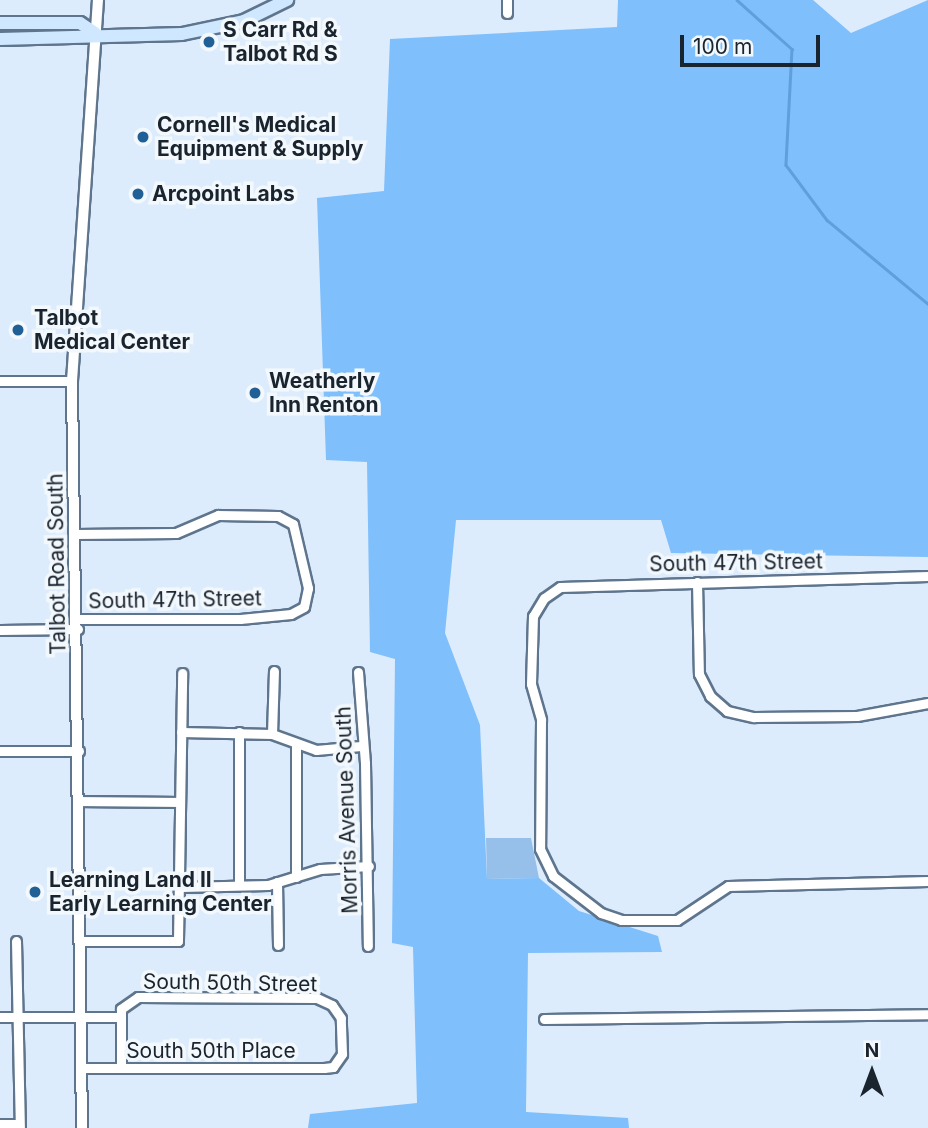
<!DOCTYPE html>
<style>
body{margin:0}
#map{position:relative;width:928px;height:1128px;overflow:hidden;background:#dcecfc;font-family:Inter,sans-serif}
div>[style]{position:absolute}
.green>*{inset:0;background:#96c0e9}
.forest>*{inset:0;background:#7ebffc}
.stream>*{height:2.5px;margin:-1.25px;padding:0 1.25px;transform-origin:1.25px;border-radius:1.25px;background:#5f9fdb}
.roads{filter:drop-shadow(2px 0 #5e758d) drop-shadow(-2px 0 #5e758d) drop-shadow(0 2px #5e758d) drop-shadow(0 -2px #5e758d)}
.minor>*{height:9px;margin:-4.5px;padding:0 4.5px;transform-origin:4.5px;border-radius:4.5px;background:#fff}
.tertiary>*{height:10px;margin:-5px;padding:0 5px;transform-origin:5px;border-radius:5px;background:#fff}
.secondary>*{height:12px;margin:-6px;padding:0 6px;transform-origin:6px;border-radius:6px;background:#cfe8ff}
.dots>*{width:19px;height:19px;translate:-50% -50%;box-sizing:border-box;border:4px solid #f3f8fd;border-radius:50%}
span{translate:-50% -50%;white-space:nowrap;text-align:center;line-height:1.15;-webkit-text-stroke:7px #f3f8fd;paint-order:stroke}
.poi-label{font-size:21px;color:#1a242e;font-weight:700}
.left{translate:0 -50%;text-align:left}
.street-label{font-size:21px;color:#1a242e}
.north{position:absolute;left:837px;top:1037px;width:70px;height:70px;-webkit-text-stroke:5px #f3f8fd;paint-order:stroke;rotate:0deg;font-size:19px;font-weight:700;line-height:28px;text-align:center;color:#1a242e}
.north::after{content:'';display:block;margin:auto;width:24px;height:32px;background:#1a242e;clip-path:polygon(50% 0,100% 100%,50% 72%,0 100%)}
.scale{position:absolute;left:680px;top:35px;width:140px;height:32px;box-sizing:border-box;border:4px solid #1a242e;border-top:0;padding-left:9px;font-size:21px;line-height:24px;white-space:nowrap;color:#1a242e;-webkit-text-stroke:5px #f3f8fd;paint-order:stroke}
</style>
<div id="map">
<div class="green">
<i style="clip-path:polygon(486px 838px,531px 838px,539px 878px,487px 879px)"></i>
</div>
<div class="forest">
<i style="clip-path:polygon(618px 0,813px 0,851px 33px,928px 0,928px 557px,671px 553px,661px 520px,456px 520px,445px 633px,480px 725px,487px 879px,539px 878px,579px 911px,658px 936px,662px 952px,528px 953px,526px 1112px,628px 1118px,629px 1128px,308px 1128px,310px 1114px,417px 1103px,413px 947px,392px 943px,395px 659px,370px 652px,367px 462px,326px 460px,317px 198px,384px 191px,390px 39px,617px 27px)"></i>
</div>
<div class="stream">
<i style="left:737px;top:0;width:74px;rotate:41.7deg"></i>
<i style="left:792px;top:49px;width:116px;rotate:93deg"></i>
<i style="left:786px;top:165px;width:69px;rotate:53.3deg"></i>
<i style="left:827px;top:220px;width:131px;rotate:39.7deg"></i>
</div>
<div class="roads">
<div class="minor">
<i style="left:507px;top:0;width:13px;rotate:90deg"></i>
<i style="left:0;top:381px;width:72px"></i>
<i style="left:76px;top:534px;width:100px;rotate:-0.6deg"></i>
<i style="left:176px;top:533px;width:46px;rotate:-23.2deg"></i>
<i style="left:218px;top:515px;width:60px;rotate:1deg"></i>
<i style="left:278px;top:516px;width:17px;rotate:28deg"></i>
<i style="left:293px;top:524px;width:66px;rotate:76.8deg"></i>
<i style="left:308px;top:588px;width:19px;rotate:102deg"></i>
<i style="left:304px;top:607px;width:15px;rotate:152deg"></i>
<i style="left:291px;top:614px;width:51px;rotate:174.4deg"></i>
<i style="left:240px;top:619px;width:163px;rotate:180deg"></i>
<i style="left:928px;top:576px;width:368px;rotate:178.3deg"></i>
<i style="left:560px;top:587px;width:19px;rotate:145deg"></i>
<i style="left:544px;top:598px;width:21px;rotate:121deg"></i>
<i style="left:533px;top:616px;width:68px;rotate:91.7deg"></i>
<i style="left:531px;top:684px;width:37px;rotate:74deg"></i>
<i style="left:541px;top:720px;width:129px;rotate:90.4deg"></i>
<i style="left:540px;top:849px;width:30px;rotate:64deg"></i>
<i style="left:553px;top:876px;width:61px;rotate:37.6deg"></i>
<i style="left:601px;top:913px;width:21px;rotate:19deg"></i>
<i style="left:621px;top:920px;width:56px"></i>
<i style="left:677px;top:920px;width:61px;rotate:-33.7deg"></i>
<i style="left:728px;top:886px;width:200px;rotate:-1.4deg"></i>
<i style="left:697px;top:582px;width:92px;rotate:88.8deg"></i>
<i style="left:699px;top:674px;width:25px;rotate:63deg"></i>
<i style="left:710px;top:696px;width:23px;rotate:41deg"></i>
<i style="left:727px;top:711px;width:28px;rotate:13deg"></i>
<i style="left:754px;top:717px;width:103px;rotate:-0.6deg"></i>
<i style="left:857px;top:716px;width:72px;rotate:-10.4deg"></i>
<i style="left:0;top:630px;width:78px;rotate:-0.7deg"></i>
<i style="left:358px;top:672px;width:91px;rotate:85.6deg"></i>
<i style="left:365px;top:763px;width:183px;rotate:89.1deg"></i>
<i style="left:181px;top:732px;width:91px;rotate:1.3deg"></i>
<i style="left:272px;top:734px;width:47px;rotate:20deg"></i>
<i style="left:316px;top:750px;width:45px;rotate:-5.1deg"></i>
<i style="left:239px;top:732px;width:153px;rotate:90deg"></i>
<i style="left:272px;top:734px;width:63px;rotate:-88.2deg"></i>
<i style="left:296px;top:744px;width:133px;rotate:90deg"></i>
<i style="left:0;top:751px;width:79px"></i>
<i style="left:79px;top:801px;width:99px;rotate:0.6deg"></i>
<i style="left:277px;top:882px;width:63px;rotate:89.1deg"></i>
<i style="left:180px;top:887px;width:88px;rotate:-1.3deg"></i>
<i style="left:268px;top:885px;width:54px;rotate:-17.1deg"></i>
<i style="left:320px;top:869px;width:49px;rotate:-3.5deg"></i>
<i style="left:16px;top:941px;width:187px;rotate:88.8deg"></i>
<i style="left:80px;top:941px;width:98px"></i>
<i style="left:178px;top:941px;width:268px;rotate:-89.1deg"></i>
<i style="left:0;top:1017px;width:120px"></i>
<i style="left:544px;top:1019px;width:384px;rotate:-0.7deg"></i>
<i style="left:82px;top:1068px;width:242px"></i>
<i style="left:324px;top:1068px;width:9px;rotate:-6deg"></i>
<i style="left:333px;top:1067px;width:16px;rotate:-55deg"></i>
<i style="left:342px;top:1054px;width:36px;rotate:-92deg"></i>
<i style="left:341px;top:1018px;width:16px;rotate:-125deg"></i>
<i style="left:332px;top:1005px;width:17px;rotate:-155deg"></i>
<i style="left:317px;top:998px;width:179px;rotate:-179.7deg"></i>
<i style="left:138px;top:997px;width:21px;rotate:145deg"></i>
<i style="left:121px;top:1009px;width:59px;rotate:90deg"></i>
<i style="left:0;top:1124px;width:19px"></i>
</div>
<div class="tertiary">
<i style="left:82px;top:1128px;width:747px;rotate:-90.77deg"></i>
<i style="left:72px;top:381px;width:382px;rotate:-86.1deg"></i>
</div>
<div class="secondary">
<i style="left:0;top:23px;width:80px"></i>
<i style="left:80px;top:23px;width:18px;rotate:34deg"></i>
<i style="left:0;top:39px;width:182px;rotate:-1.6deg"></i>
<i style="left:182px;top:34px;width:63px;rotate:-11.8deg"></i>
<i style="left:244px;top:21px;width:48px;rotate:-26deg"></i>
</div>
</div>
<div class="dots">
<i style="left:209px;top:42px;background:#216096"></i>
<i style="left:143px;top:137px;background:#216096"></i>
<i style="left:138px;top:194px;background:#216096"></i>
<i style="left:18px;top:330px;background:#216096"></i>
<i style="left:255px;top:393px;background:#216096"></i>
<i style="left:35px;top:892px;background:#216096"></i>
</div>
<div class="poi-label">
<span class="left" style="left:223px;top:42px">S Carr Rd &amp;<br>Talbot Rd S</span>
<span class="left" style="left:157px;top:137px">Cornell's Medical<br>Equipment &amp; Supply</span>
<span class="left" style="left:152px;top:194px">Arcpoint Labs</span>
<span class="left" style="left:34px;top:330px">Talbot<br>Medical Center</span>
<span class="left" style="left:269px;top:393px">Weatherly<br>Inn Renton</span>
<span class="left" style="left:49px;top:892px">Learning Land II<br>Early Learning Center</span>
</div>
<div class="street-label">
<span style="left:736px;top:563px;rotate:-1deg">South 47th Street</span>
<span style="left:57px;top:564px;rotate:-91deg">Talbot Road South</span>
<span style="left:175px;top:600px;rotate:-1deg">South 47th Street</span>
<span style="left:347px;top:810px;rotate:-92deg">Morris Avenue South</span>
<span style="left:230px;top:983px;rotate:1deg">South 50th Street</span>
<span style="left:211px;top:1051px">South 50th Place</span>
</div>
<div class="north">N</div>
<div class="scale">100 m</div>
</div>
